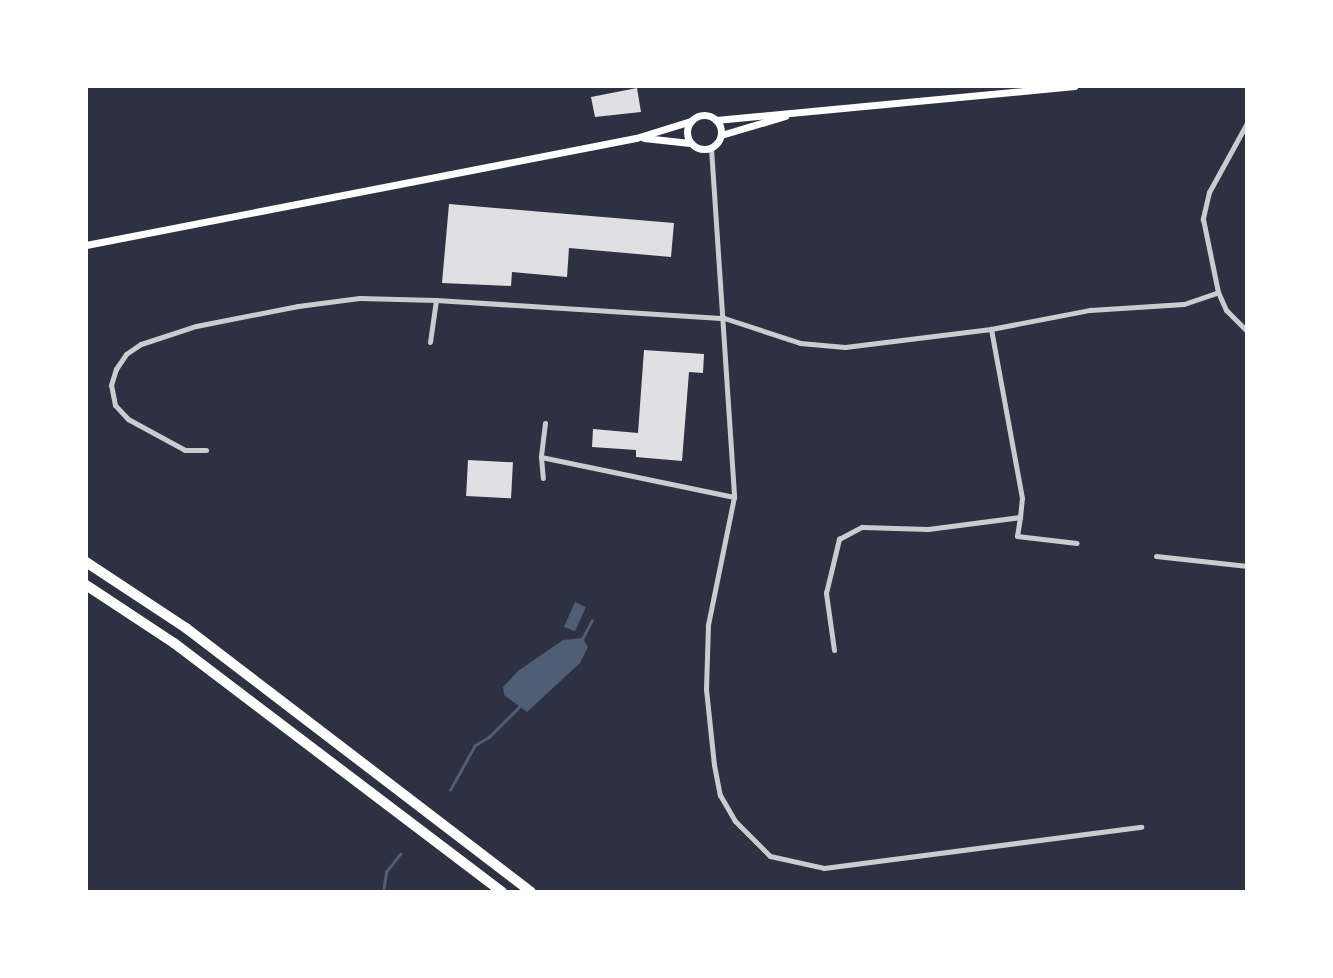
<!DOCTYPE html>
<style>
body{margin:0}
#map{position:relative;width:1333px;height:978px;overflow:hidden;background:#2d3142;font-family:"Work Sans",sans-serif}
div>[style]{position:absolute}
.water>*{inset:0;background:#4f5d75;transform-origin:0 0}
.stream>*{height:2.5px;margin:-1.25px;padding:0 1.25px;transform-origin:1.25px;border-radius:1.25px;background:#4f5d75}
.building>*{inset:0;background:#e0e0e3;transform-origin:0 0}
.minor>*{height:5px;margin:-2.5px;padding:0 2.5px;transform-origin:2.5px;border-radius:2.5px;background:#caccd0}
.secondary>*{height:7px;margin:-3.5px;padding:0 3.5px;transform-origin:3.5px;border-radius:3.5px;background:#fff}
.secondary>.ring{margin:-3.5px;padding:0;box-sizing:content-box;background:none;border:7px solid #fff;border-radius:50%}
.motorway>*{height:10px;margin:-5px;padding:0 5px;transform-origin:5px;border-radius:5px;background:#fff}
span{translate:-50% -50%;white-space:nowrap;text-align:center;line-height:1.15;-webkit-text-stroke:6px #fff;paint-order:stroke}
.frame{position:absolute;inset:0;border:88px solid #fff;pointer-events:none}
</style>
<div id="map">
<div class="water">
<i style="left:575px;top:602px;width:12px;height:27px;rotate:24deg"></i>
<i style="clip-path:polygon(582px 638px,588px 647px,580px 663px,527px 712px,504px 695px,503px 687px,518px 671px,563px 640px)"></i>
</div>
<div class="stream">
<i style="left:582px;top:639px;width:21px;rotate:-62deg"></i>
<i style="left:450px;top:790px;width:51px;rotate:-60.9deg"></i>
<i style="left:475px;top:745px;width:16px;rotate:-30deg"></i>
<i style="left:489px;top:737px;width:42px;rotate:-45deg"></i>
<i style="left:383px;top:892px;width:20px;rotate:-81deg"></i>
<i style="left:386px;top:872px;width:23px;rotate:-52deg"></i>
</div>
<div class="building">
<i style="clip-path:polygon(637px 88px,641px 112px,595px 117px,591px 97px)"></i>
<i style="clip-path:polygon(449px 204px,674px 223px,671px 257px,569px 248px,567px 277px,512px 272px,511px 286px,442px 283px)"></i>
<i style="clip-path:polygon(644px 350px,704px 354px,703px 373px,689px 372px,682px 461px,636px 457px,636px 450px,592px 447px,593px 429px,638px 433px)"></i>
<i style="left:468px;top:460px;width:45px;height:36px;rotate:3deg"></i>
</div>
<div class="minor">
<i style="left:1247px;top:123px;width:79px;rotate:118.8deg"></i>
<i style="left:1209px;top:192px;width:28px;rotate:103deg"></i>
<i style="left:1203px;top:219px;width:75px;rotate:78.4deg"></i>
<i style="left:1218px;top:292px;width:20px;rotate:66deg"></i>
<i style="left:1226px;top:310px;width:30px;rotate:45deg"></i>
<i style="left:711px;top:148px;width:350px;rotate:86.2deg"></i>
<i style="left:734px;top:497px;width:131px;rotate:101.5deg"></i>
<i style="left:708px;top:625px;width:64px;rotate:91.8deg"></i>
<i style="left:706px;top:689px;width:76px;rotate:84deg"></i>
<i style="left:714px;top:765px;width:31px;rotate:79deg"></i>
<i style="left:720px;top:795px;width:30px;rotate:60deg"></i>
<i style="left:735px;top:821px;width:49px;rotate:45deg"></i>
<i style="left:770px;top:856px;width:55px;rotate:12.5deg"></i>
<i style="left:824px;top:868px;width:320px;rotate:-7.4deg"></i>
<i style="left:430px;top:342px;width:42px;rotate:-81.9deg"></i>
<i style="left:545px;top:423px;width:34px;rotate:97deg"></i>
<i style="left:541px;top:457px;width:197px;rotate:11.7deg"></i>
<i style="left:206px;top:450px;width:21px;rotate:180deg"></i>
<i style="left:185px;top:450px;width:65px;rotate:-151.5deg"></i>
<i style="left:128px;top:419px;width:19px;rotate:-133deg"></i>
<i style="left:115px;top:405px;width:20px;rotate:-101deg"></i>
<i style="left:111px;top:385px;width:17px;rotate:-73deg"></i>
<i style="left:116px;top:369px;width:18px;rotate:-56deg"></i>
<i style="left:126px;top:354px;width:18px;rotate:-34deg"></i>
<i style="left:141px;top:344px;width:58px;rotate:-18.1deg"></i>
<i style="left:196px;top:326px;width:104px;rotate:-11.1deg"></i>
<i style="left:298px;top:306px;width:62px;rotate:-7.5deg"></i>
<i style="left:359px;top:298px;width:77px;rotate:1.5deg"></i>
<i style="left:436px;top:300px;width:289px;rotate:3.6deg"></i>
<i style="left:724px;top:318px;width:80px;rotate:18.2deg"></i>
<i style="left:800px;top:343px;width:45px;rotate:5.1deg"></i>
<i style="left:845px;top:347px;width:147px;rotate:-7deg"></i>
<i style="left:991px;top:329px;width:101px;rotate:-10.9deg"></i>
<i style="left:1090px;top:310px;width:94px;rotate:-3.7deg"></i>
<i style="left:1184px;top:304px;width:36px;rotate:-19deg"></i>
<i style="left:541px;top:457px;width:21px;rotate:85deg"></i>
<i style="left:1020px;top:517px;width:19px;rotate:99deg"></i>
<i style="left:1017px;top:536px;width:60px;rotate:6.7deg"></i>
<i style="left:1156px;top:556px;width:92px;rotate:6.3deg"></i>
<i style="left:834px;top:650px;width:58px;rotate:-98deg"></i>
<i style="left:826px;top:593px;width:56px;rotate:-76.5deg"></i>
<i style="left:839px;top:539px;width:26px;rotate:-28deg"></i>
<i style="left:862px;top:527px;width:66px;rotate:1.7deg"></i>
<i style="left:928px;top:529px;width:93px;rotate:-7.4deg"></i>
<i style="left:1020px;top:517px;width:19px;rotate:-84deg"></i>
<i style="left:1022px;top:498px;width:172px;rotate:-100.4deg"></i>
</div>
<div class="secondary">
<i class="ring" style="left:687px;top:115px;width:27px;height:27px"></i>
<i style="left:716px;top:120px;width:360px;rotate:-5.4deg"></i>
<i style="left:721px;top:135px;width:67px;rotate:-16.5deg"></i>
<i style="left:644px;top:138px;width:46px;rotate:6.2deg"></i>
<i style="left:86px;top:245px;width:560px;rotate:-11.01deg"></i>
<i style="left:636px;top:138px;width:58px;rotate:-17.2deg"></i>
</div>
<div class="motorway">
<i style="left:86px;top:562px;width:120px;rotate:33.4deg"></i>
<i style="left:186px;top:628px;width:434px;rotate:37.4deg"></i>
<i style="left:86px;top:585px;width:105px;rotate:33.4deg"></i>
<i style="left:174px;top:643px;width:412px;rotate:37.2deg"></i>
</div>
<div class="frame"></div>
</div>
